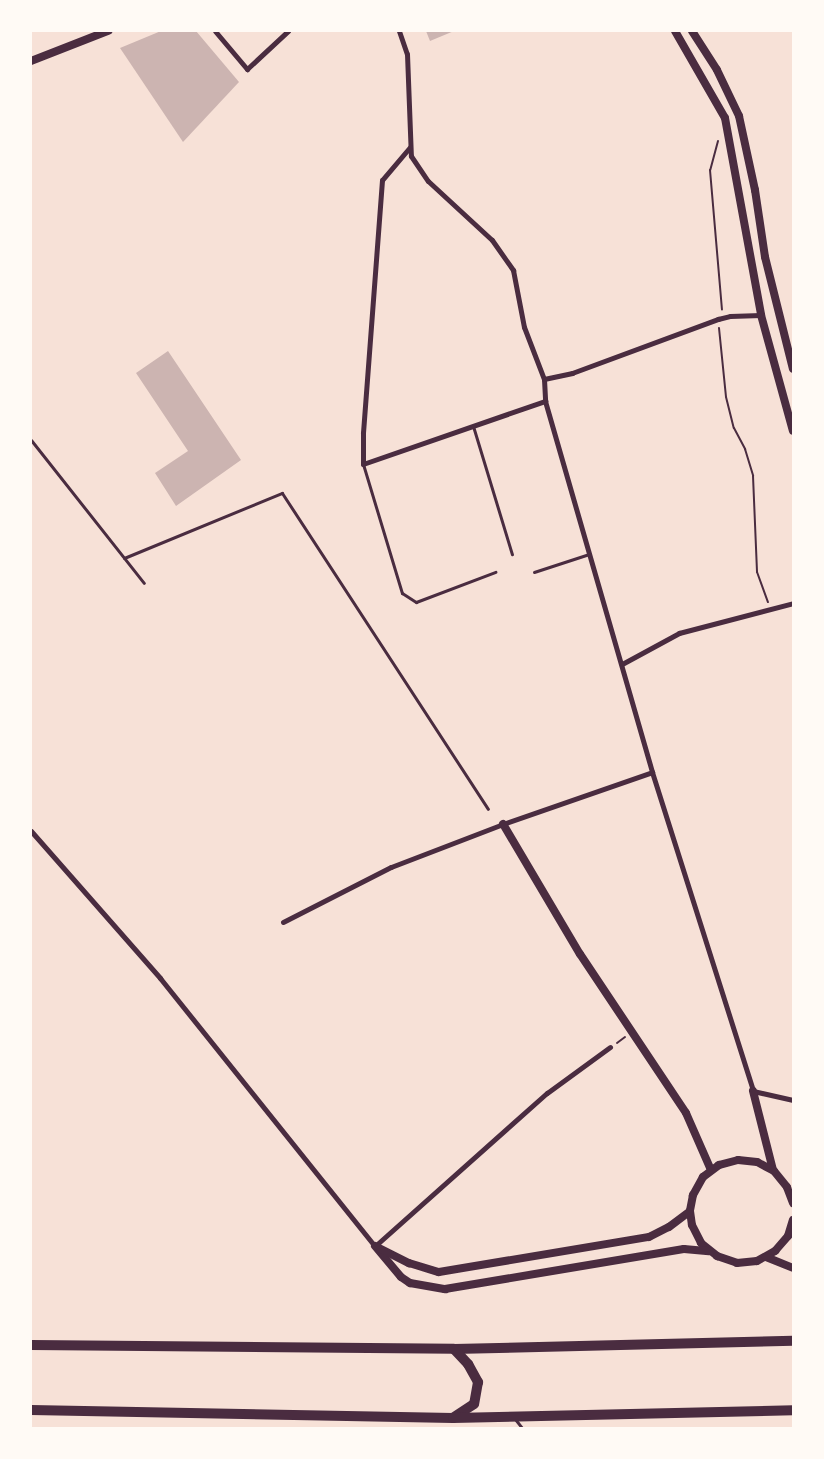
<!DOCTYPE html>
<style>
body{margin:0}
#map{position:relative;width:824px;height:1459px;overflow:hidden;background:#f7e1d7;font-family:"Roboto Condensed",sans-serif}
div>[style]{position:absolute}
.building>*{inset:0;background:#ccb4b1}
.path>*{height:2px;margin:-1px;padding:0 1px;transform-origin:1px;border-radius:1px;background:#4a2c40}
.service>*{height:3px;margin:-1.5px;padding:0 1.5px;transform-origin:1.5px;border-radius:1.5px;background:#4a2c40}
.minor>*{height:5px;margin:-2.5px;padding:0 2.5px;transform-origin:2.5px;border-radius:2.5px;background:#4a2c40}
.tertiary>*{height:8px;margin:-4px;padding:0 4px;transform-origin:4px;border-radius:4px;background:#4a2c40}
.trunk>*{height:10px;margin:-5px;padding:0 5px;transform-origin:5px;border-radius:5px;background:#4a2c40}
span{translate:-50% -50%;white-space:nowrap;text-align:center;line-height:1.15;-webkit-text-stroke:4px #fffaf5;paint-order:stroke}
.frame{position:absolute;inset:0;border:32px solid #fffaf5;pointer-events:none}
</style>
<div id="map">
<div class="building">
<i style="clip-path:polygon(161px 31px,196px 31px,239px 82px,183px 142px,120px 48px)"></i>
<i style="clip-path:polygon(426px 31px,454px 31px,430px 41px)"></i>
<i style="clip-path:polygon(168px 351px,241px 460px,176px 506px,155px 473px,188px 451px,136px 373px)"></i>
</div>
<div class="path">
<i style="left:718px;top:141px;width:30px;rotate:105deg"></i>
<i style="left:710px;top:170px;width:140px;rotate:85.1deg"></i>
<i style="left:719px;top:328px;width:69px;rotate:84.2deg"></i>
<i style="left:726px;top:397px;width:32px;rotate:76deg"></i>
<i style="left:734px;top:428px;width:24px;rotate:62deg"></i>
<i style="left:745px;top:449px;width:28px;rotate:73deg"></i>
<i style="left:753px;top:476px;width:96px;rotate:87.6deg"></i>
<i style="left:757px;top:572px;width:32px;rotate:70deg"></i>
<i style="left:617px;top:1043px;width:10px;rotate:-37deg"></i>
</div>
<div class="service">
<i style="left:473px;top:426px;width:134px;rotate:73.1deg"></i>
<i style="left:31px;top:440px;width:182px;rotate:51.7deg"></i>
<i style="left:363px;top:464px;width:135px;rotate:73.2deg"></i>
<i style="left:402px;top:593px;width:17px;rotate:33deg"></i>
<i style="left:416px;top:602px;width:85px;rotate:-20.8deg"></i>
<i style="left:124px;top:558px;width:171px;rotate:-22.4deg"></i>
<i style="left:282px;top:493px;width:377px;rotate:56.9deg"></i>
<i style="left:534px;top:572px;width:58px;rotate:-18.1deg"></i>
<i style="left:515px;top:1419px;width:11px;rotate:52deg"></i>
</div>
<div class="minor">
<i style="left:215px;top:31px;width:50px;rotate:49.9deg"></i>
<i style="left:247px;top:69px;width:56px;rotate:-42.8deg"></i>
<i style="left:399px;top:31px;width:24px;rotate:71deg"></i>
<i style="left:407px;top:54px;width:102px;rotate:87.8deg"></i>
<i style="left:411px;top:156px;width:30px;rotate:56deg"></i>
<i style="left:428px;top:181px;width:87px;rotate:42.7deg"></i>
<i style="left:492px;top:240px;width:37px;rotate:55deg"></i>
<i style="left:513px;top:270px;width:58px;rotate:79.1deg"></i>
<i style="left:524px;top:327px;width:56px;rotate:69deg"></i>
<i style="left:544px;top:379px;width:22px;rotate:87deg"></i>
<i style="left:545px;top:401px;width:386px;rotate:73.9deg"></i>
<i style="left:652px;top:772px;width:335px;rotate:72.4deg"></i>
<i style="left:753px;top:1091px;width:41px;rotate:12.7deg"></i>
<i style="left:410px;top:147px;width:43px;rotate:130.3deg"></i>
<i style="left:382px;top:180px;width:254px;rotate:94.3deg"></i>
<i style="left:363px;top:433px;width:31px;rotate:90deg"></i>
<i style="left:363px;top:464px;width:193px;rotate:-19.1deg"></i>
<i style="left:544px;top:379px;width:29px;rotate:-12deg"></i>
<i style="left:572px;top:373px;width:156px;rotate:-20.3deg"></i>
<i style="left:718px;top:319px;width:12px;rotate:-14deg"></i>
<i style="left:730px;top:316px;width:31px;rotate:-2deg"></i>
<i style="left:622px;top:664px;width:65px;rotate:-28.5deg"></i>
<i style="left:679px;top:633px;width:118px;rotate:-14.7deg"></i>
<i style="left:31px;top:831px;width:196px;rotate:48.7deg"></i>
<i style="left:160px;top:978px;width:344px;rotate:51.3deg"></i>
<i style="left:375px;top:1246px;width:230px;rotate:-41.7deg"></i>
<i style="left:547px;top:1093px;width:78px;rotate:-36.1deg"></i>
<i style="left:283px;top:922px;width:121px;rotate:-27deg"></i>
<i style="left:391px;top:867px;width:120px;rotate:-21deg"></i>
<i style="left:503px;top:824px;width:158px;rotate:-19.2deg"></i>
</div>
<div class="tertiary">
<i style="left:675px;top:31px;width:100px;rotate:60.1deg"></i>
<i style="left:725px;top:118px;width:200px;rotate:79.6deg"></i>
<i style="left:761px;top:315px;width:120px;rotate:74.6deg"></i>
<i style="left:692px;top:31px;width:46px;rotate:57.3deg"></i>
<i style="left:717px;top:70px;width:51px;rotate:64.4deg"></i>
<i style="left:739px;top:116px;width:76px;rotate:77.8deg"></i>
<i style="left:755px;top:190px;width:68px;rotate:81.5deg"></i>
<i style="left:765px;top:257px;width:115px;rotate:76deg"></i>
<i style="left:31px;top:61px;width:83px;rotate:-21.3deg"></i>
<i style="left:503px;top:824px;width:151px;rotate:59.4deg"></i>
<i style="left:580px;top:954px;width:191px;rotate:56.3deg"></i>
<i style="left:686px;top:1113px;width:62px;rotate:66.3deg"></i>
<i style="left:753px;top:1091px;width:81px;rotate:75.8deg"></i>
<i style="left:793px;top:1203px;width:17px;rotate:-111deg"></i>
<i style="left:787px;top:1187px;width:21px;rotate:-129deg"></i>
<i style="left:774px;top:1171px;width:19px;rotate:-152deg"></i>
<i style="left:757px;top:1162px;width:19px;rotate:-174deg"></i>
<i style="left:738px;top:1160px;width:20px;rotate:165deg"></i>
<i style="left:719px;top:1165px;width:20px;rotate:143deg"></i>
<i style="left:703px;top:1177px;width:21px;rotate:119deg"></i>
<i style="left:693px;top:1195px;width:16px;rotate:101deg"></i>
<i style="left:690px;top:1211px;width:14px;rotate:82deg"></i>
<i style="left:692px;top:1225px;width:20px;rotate:63deg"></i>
<i style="left:701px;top:1243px;width:21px;rotate:39deg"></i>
<i style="left:717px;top:1256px;width:21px;rotate:19deg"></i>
<i style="left:737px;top:1263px;width:20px;rotate:-6deg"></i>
<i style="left:757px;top:1261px;width:21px;rotate:-29deg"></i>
<i style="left:775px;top:1251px;width:20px;rotate:-49deg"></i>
<i style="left:788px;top:1236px;width:17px;rotate:-73deg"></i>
<i style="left:375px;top:1246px;width:40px;rotate:50deg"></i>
<i style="left:401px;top:1277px;width:11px;rotate:34deg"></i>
<i style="left:410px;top:1283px;width:36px;rotate:10deg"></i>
<i style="left:445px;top:1289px;width:242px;rotate:-9.5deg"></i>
<i style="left:684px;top:1249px;width:25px;rotate:5deg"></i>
<i style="left:379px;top:1248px;width:34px;rotate:27deg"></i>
<i style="left:409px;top:1263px;width:31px;rotate:17deg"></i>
<i style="left:439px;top:1272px;width:213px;rotate:-9.5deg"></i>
<i style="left:649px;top:1237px;width:22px;rotate:-27deg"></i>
<i style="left:669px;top:1227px;width:26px;rotate:-37deg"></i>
<i style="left:766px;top:1257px;width:29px;rotate:22deg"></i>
</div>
<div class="trunk">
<i style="left:31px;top:1345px;width:423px;rotate:0.5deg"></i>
<i style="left:454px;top:1349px;width:339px;rotate:-1.4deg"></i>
<i style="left:454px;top:1349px;width:21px;rotate:47deg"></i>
<i style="left:468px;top:1364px;width:21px;rotate:61deg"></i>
<i style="left:478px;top:1382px;width:22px;rotate:100deg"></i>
<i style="left:474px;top:1404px;width:24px;rotate:147deg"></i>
<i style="left:31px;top:1410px;width:422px;rotate:1.1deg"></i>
<i style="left:453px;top:1418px;width:340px;rotate:-1.3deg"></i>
</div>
<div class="frame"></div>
</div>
